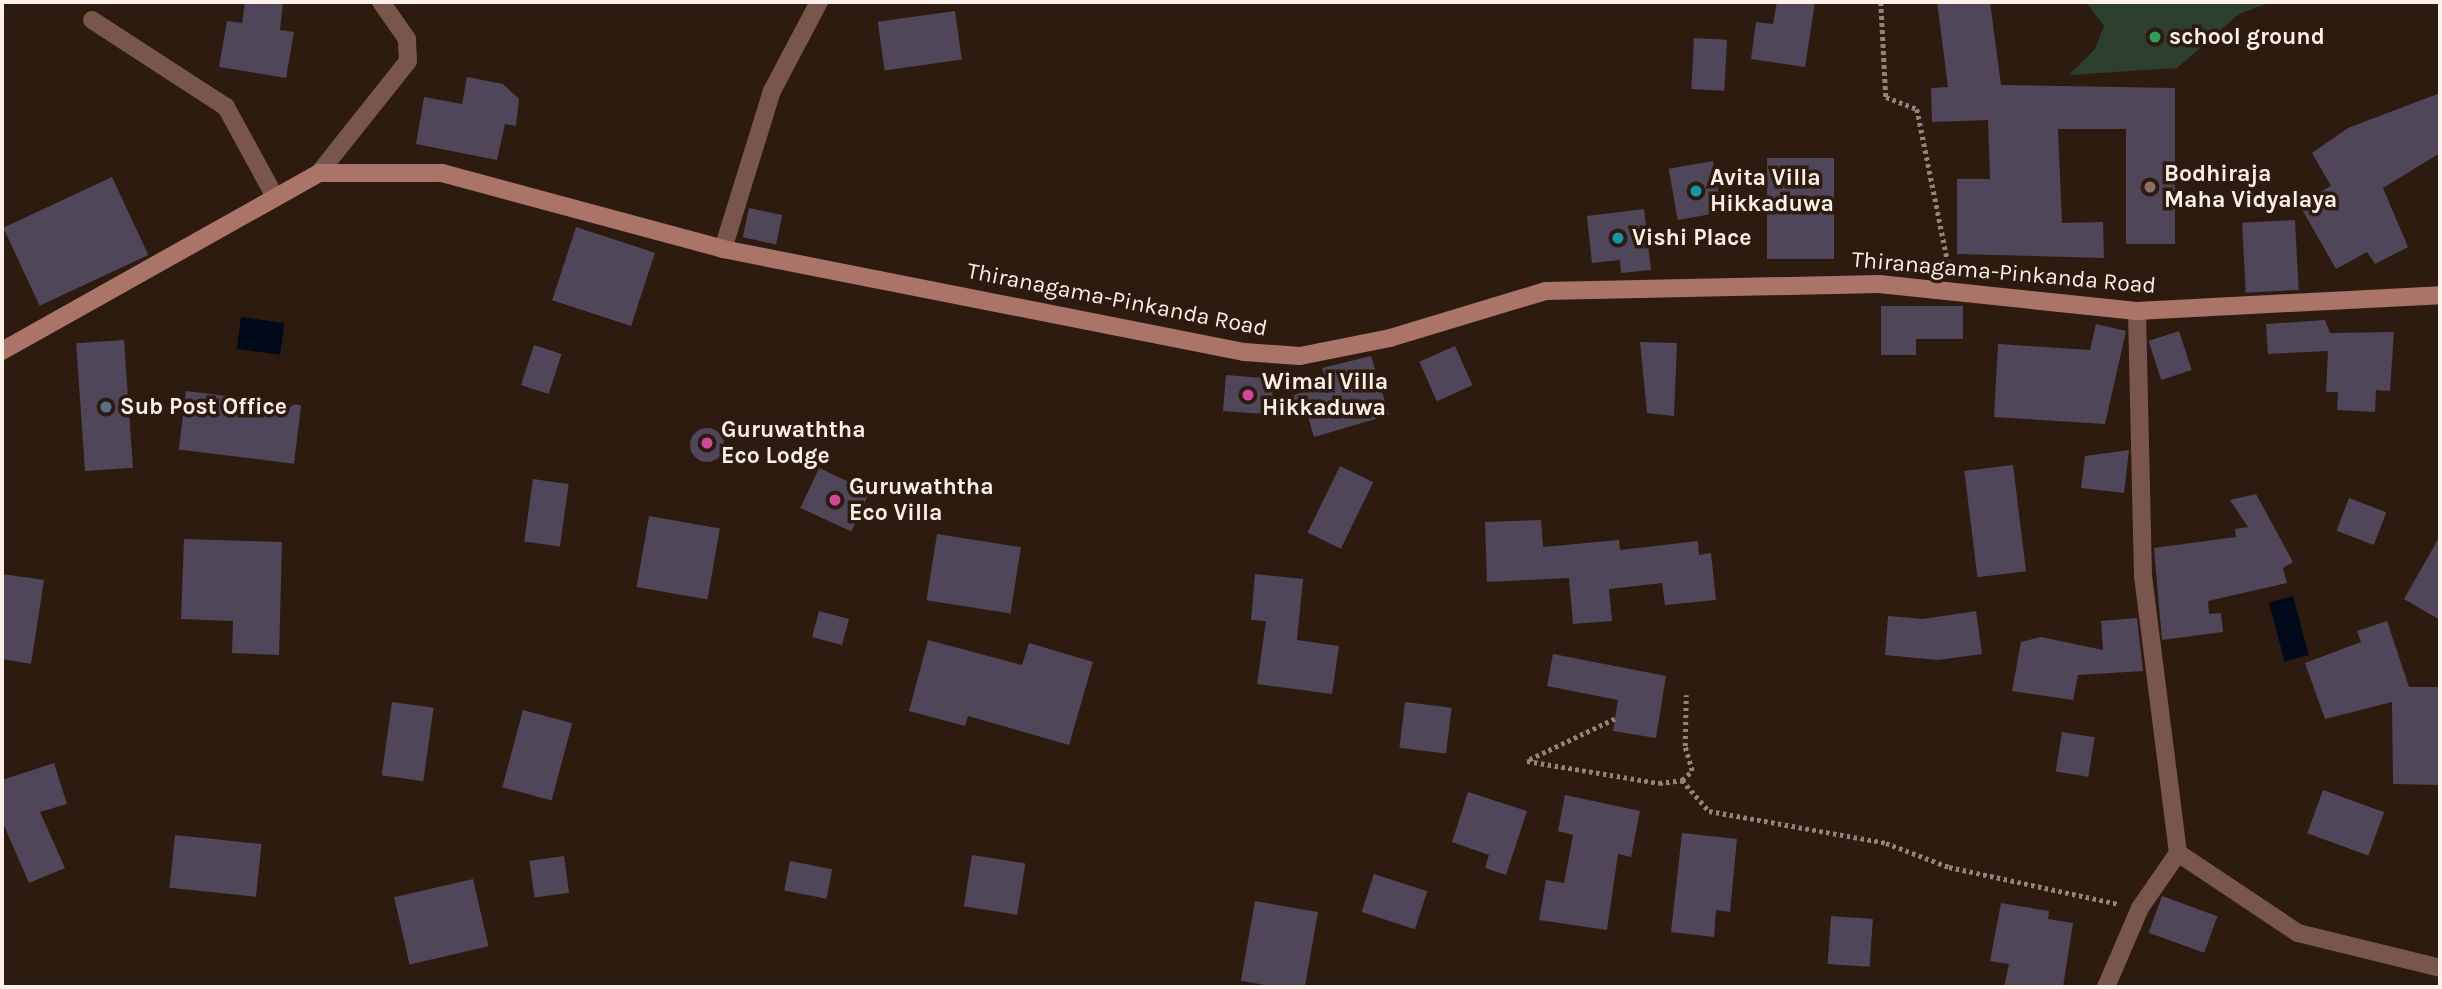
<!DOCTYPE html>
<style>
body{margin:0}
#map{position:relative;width:2442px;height:989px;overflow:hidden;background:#2d1b10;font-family:Karla,sans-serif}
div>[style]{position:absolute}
.green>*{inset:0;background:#2d3f2f}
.water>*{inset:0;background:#000a1b;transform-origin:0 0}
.building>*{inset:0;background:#4f4659;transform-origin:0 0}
.round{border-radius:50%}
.path>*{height:4.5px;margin-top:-2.25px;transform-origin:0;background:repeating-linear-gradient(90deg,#93847b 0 3.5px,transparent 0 7px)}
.lane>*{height:18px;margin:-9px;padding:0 9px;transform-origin:9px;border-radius:9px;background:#78564e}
.street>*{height:18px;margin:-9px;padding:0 9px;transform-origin:9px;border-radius:9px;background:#78564e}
.secondary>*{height:18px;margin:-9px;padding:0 9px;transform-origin:9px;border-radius:9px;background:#aa7468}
.dots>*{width:19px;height:19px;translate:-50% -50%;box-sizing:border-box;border:4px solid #2d1b10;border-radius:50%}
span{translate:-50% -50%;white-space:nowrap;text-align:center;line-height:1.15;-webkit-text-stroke:7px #2d1b10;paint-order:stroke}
.poi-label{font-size:23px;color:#fdf0e9;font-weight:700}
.left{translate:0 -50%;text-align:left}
.street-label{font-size:23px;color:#fdf0e9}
.frame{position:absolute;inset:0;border:4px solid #fdf0e9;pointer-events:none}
</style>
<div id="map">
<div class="green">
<i style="clip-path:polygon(2086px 2px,2271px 2px,2239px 14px,2177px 68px,2069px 75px,2095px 49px,2104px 26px)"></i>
</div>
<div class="water">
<i style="left:241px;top:317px;width:44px;height:32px;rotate:8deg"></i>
<i style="left:2293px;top:596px;width:61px;height:25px;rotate:75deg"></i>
</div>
<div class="building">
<i style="clip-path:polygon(245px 2px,283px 2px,280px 30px,294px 32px,286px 78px,219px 67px,227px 21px,242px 23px)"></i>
<i style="clip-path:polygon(1777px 2px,1815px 2px,1805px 67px,1751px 59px,1756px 22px,1773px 24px)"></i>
<i style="clip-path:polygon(1937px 2px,1990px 2px,2001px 85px,2175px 88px,2175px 244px,2126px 244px,2126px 129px,2058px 129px,2062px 223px,2103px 222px,2104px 258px,1957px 254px,1957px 179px,1990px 179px,1988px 120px,1932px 122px,1931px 88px,1948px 87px)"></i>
<i style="left:955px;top:11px;width:49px;height:78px;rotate:82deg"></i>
<i style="left:1694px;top:38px;width:33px;height:51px;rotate:3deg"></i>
<i style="clip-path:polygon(467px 77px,503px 84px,519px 99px,516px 126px,505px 124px,497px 160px,416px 144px,424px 97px,462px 104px)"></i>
<i style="clip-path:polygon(2440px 93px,2440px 153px,2383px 188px,2408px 247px,2375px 264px,2367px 252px,2336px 269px,2299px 204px,2331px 186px,2312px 153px,2348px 128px)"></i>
<i style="left:1767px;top:158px;width:67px;height:101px"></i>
<i style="left:1713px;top:161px;width:52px;height:45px;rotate:80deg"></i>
<i style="left:112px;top:177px;width:86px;height:120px;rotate:65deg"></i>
<i style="left:749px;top:208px;width:34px;height:30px;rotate:12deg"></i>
<i style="clip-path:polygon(1644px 209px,1651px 270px,1621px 273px,1620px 260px,1592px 263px,1587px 216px)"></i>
<i style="left:2295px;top:220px;width:70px;height:53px;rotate:87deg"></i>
<i style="left:576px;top:227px;width:83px;height:77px;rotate:18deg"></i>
<i style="clip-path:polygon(1881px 306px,1963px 306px,1963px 339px,1916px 339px,1916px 355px,1881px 355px)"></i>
<i style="clip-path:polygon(2325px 320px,2330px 333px,2394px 332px,2390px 391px,2376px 390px,2375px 412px,2337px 410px,2338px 392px,2326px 392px,2328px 351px,2268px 354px,2266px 324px)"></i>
<i style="clip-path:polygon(2096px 324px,2126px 331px,2105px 424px,1994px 417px,1998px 344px,2090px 350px)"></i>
<i style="left:2179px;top:331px;width:41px;height:32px;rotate:72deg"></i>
<i style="left:124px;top:340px;width:128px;height:48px;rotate:86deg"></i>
<i style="clip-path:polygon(1640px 342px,1677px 343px,1674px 416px,1647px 413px)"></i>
<i style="left:534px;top:345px;width:29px;height:42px;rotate:18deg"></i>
<i style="left:1455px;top:346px;width:43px;height:39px;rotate:66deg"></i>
<i style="clip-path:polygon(1371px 356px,1389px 415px,1314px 437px,1308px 417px,1223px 411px,1226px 375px,1274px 379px,1272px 401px,1328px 385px,1322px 368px)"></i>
<i style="left:186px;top:391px;width:116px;height:59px;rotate:7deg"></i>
<i class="round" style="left:690px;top:428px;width:34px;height:34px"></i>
<i style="clip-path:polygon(2129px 450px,2124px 493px,2081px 488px,2085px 456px)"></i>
<i style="left:2013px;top:465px;width:107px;height:49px;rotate:83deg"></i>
<i style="left:1340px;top:466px;width:37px;height:74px;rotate:26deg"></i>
<i style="left:819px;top:468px;width:56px;height:44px;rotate:25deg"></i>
<i style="left:533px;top:479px;width:36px;height:63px;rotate:8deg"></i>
<i style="clip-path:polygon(2256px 494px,2293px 562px,2283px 568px,2287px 583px,2208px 601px,2209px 614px,2221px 613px,2223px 632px,2162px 640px,2154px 548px,2236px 537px,2235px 529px,2248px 527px,2230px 500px)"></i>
<i style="left:2349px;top:498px;width:40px;height:35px;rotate:21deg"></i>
<i style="left:649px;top:516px;width:72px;height:72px;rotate:10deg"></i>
<i style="clip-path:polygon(1541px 520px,1543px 547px,1619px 540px,1620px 550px,1698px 541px,1699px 555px,1711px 553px,1716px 600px,1665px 605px,1662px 583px,1609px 589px,1612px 621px,1573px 624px,1569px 578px,1487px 582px,1485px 522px)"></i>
<i style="left:937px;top:534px;width:85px;height:67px;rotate:9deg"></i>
<i style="clip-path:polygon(2440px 536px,2440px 620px,2404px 599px)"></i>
<i style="clip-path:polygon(184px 539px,282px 542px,279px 655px,232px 653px,233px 621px,181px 619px)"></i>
<i style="clip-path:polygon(2px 574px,44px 580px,31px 664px,2px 659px)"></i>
<i style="clip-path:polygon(1255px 574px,1303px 579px,1297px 640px,1339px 646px,1332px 694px,1257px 684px,1266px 621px,1251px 620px)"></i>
<i style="left:819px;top:611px;width:31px;height:27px;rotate:15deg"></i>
<i style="clip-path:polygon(1976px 611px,1982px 654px,1938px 660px,1885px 655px,1888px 616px,1923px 619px)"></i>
<i style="clip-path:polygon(2137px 618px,2143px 671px,2078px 675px,2073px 700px,2012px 691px,2021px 642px,2041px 637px,2103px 650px,2101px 621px)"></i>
<i style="clip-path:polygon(2387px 621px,2409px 687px,2440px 687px,2440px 785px,2393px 784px,2392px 702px,2325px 719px,2305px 663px,2361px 642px,2357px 631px)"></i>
<i style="clip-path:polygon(928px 640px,1022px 665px,1029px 643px,1093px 662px,1069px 745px,968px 716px,965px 726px,909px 711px)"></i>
<i style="clip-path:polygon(1553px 654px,1666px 676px,1656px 738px,1613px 731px,1618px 700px,1547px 686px)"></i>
<i style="left:392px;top:702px;width:42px;height:74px;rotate:8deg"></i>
<i style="left:1405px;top:702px;width:47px;height:46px;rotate:7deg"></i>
<i style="left:523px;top:710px;width:51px;height:80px;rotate:15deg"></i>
<i style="left:2062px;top:732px;width:33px;height:40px;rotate:9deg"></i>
<i style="clip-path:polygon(54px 763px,67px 804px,40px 812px,65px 868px,29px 883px,2px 821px,2px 780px)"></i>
<i style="left:2323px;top:790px;width:65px;height:46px;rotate:20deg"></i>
<i style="clip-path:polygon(1468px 792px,1527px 811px,1506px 875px,1485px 868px,1489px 855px,1452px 842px)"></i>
<i style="clip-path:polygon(1565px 795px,1640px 811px,1631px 857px,1618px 854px,1607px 930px,1539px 920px,1546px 880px,1564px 883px,1573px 835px,1558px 831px)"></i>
<i style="clip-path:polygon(1682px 833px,1737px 839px,1730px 912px,1716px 910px,1714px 937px,1671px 932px)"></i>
<i style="left:175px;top:835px;width:87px;height:53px;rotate:6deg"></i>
<i style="left:972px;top:855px;width:54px;height:52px;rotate:9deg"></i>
<i style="left:564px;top:856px;width:37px;height:35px;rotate:82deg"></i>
<i style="left:790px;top:861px;width:43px;height:30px;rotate:11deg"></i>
<i style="left:1374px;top:874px;width:56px;height:40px;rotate:18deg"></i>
<i style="left:473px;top:879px;width:69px;height:81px;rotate:77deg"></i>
<i style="left:2162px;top:896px;width:59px;height:39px;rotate:20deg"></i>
<i style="left:1255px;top:901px;width:64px;height:81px;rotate:10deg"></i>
<i style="clip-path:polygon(2001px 903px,2049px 911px,2048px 919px,2073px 923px,2063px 987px,2004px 987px,2009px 964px,1990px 961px)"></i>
<i style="left:1831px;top:916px;width:42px;height:48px;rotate:4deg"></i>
</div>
<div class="path">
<i style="left:1881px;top:2px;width:95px;rotate:87deg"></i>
<i style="left:1886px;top:97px;width:33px;rotate:21deg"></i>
<i style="left:1917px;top:109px;width:162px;rotate:78.6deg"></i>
<i style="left:1615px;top:719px;width:98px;rotate:154.5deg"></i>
<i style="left:1527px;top:761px;width:134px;rotate:9.5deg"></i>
<i style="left:1659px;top:783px;width:23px;rotate:-7deg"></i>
<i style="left:1682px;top:780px;width:13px;rotate:-42deg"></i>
<i style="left:1692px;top:771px;width:26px;rotate:-106deg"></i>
<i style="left:1685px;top:746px;width:51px;rotate:-88.9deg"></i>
<i style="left:1682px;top:780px;width:41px;rotate:48.9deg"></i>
<i style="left:1709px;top:811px;width:180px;rotate:10.2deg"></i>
<i style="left:1886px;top:843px;width:67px;rotate:20.9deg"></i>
<i style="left:1949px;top:867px;width:173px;rotate:12.3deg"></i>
</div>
<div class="lane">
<i style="left:92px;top:20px;width:160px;rotate:33deg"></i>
<i style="left:226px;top:107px;width:100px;rotate:61.4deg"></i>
</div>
<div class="street">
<i style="left:319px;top:173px;width:143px;rotate:-51.5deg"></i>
<i style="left:408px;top:61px;width:22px;rotate:-93deg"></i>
<i style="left:407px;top:39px;width:45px;rotate:-125.1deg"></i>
<i style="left:723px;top:249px;width:165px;rotate:-72.8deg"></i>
<i style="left:772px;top:91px;width:101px;rotate:-62.2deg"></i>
<i style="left:2178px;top:853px;width:144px;rotate:33.7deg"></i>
<i style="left:2298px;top:933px;width:146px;rotate:13.8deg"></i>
<i style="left:2106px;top:987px;width:86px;rotate:-66.7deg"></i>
<i style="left:2140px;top:908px;width:67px;rotate:-55.4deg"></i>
<i style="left:2178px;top:853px;width:278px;rotate:-97.2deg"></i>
<i style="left:2143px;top:577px;width:266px;rotate:-91.3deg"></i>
</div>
<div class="secondary">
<i style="left:2px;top:351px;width:364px;rotate:-29.3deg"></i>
<i style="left:319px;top:173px;width:123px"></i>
<i style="left:442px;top:173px;width:291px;rotate:15.1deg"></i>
<i style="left:723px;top:249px;width:531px;rotate:11.18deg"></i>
<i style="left:1244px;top:352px;width:56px;rotate:4.1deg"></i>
<i style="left:1300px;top:356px;width:92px;rotate:-11.3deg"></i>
<i style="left:1390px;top:338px;width:163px;rotate:-16.8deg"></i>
<i style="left:1546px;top:291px;width:333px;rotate:-1.2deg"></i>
<i style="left:1879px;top:284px;width:259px;rotate:6deg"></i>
<i style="left:2137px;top:311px;width:303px;rotate:-3deg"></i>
</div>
<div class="dots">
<i style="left:2155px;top:37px;background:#2e9e5b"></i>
<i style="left:2150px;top:187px;background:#8d6e63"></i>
<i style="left:1696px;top:191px;background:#0f9aa8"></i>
<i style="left:1618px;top:238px;background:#0f9aa8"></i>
<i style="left:1248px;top:395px;background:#d1479c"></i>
<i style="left:106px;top:407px;background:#5c6f8a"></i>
<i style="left:707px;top:443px;background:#d1479c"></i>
<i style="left:835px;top:500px;background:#d1479c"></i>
</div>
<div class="poi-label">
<span class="left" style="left:2169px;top:37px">school ground</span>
<span class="left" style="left:2164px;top:187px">Bodhiraja<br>Maha Vidyalaya</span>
<span class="left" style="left:1710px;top:191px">Avita Villa<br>Hikkaduwa</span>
<span class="left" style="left:1632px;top:238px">Vishi Place</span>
<span class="left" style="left:1262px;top:395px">Wimal Villa<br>Hikkaduwa</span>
<span class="left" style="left:120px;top:407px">Sub Post Office</span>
<span class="left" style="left:721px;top:443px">Guruwaththa<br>Eco Lodge</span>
<span class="left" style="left:849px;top:500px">Guruwaththa<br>Eco Villa</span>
</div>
<div class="street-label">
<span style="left:2004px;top:273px;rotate:5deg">Thiranagama-Pinkanda Road</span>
<span style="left:1117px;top:300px;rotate:11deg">Thiranagama-Pinkanda Road</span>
</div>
<div class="frame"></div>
</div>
